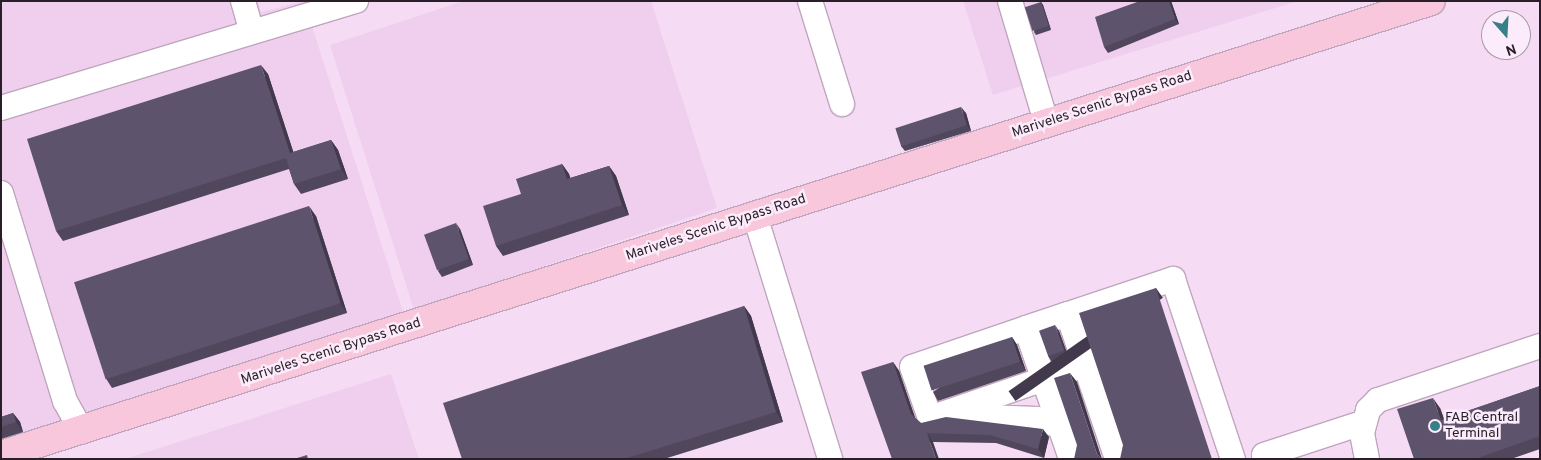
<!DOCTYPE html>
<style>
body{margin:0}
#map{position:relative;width:1541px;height:460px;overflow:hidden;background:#f6dbf4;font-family:Overpass,sans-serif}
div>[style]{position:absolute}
.built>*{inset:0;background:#f0cfee}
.roads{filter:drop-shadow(1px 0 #bfa5bd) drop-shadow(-1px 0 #bfa5bd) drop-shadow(0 1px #bfa5bd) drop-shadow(0 -1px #bfa5bd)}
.minor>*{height:24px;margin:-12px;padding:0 12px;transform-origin:12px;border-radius:12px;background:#fff}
.major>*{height:28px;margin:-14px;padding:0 14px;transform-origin:14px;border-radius:14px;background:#f8c7dc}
.wall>*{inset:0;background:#51475d}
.shaded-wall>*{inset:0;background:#423a4c;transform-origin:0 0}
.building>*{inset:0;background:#5e536c;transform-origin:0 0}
.dots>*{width:14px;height:14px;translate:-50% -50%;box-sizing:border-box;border:2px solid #fcecfb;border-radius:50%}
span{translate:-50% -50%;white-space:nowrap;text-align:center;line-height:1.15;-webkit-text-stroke:5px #fcecfb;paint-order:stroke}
.street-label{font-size:14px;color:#281f28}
.poi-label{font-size:14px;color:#281f28}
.left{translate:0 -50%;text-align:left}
.frame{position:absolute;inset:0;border:2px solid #281f28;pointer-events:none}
.north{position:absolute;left:1481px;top:10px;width:50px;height:50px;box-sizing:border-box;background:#fcecfb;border:1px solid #a79aa7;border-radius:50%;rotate:161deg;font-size:14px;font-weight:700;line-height:20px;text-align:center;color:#281f28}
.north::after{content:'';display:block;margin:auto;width:18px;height:22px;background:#388088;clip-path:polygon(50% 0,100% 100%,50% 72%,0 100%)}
</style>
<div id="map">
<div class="built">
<i style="clip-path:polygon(1px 1px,258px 1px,261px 12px,304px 1px,404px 315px,1px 440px)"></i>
<i style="clip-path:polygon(463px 1px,651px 1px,717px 208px,414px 310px,330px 45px)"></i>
<i style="clip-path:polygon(963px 1px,1298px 1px,993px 95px)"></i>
<i style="clip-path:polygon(391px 374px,419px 459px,125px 459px)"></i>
</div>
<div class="roads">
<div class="minor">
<i style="left:243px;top:1px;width:32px;rotate:74deg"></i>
<i style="left:810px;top:1px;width:108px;rotate:72.7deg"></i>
<i style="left:1010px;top:1px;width:126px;rotate:73.4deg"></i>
<i style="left:1px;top:108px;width:371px;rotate:-16.8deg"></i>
<i style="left:1px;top:193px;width:218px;rotate:72.9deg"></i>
<i style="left:65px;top:401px;width:35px;rotate:61deg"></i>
<i style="left:755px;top:216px;width:254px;rotate:72.8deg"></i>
<i style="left:1068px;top:314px;width:44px;rotate:161.6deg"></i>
<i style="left:1026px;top:328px;width:139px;rotate:71deg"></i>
<i style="left:1026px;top:328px;width:120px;rotate:161.1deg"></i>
<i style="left:912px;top:367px;width:54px;rotate:70.6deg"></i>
<i style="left:930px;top:418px;width:164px;rotate:-18.9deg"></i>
<i style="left:961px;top:416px;width:76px;rotate:2.3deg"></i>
<i style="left:1037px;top:419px;width:24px;rotate:17deg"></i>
<i style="left:1117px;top:459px;width:153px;rotate:-108.7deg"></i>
<i style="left:1068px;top:314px;width:111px;rotate:-18.4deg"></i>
<i style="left:1173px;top:279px;width:190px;rotate:71.6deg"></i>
<i style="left:1266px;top:459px;width:4px;rotate:-117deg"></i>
<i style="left:1264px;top:455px;width:106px;rotate:-18.1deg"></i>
<i style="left:1367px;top:459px;width:26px;rotate:-101deg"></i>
<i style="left:1362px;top:433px;width:24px;rotate:-75deg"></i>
<i style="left:1368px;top:410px;width:14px;rotate:-45deg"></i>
<i style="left:1378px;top:400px;width:171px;rotate:-18.4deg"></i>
</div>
<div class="major">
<i style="left:1px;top:455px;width:1500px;rotate:-17.61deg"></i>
</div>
</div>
<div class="wall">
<i style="clip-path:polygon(1140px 1px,1171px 1px,1179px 24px,1108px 53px,1104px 47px)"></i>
<i style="clip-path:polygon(1041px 2px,1043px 5px,1051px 30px,1036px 35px,1034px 32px)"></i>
<i style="clip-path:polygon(268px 74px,293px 152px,331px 140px,338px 150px,348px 179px,301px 194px,294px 184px,289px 169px,63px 241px,56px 231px)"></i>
<i style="clip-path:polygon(966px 113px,971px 131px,905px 151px,901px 146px)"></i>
<i style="clip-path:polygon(562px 164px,569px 174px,570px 178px,609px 166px,616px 176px,629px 215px,503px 256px,496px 246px,521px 194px)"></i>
<i style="clip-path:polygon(316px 216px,347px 313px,112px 388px,105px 377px)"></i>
<i style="clip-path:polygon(460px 229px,473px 265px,442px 277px,438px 271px)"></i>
<i style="clip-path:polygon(744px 306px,751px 316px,783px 422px,664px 459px,462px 459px)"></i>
<i style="clip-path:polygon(1059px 331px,1068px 356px,1052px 362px,1048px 356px)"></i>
<i style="clip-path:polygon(1012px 337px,1017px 345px,1026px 371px,938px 401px,933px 392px)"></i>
<i style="clip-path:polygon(893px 362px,899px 371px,915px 418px,921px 423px,1049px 437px,1044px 458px,996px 443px,933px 442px,892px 459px)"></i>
<i style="clip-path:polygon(1540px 386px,1540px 449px,1511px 459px,1414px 459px,1440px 408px,1444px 419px)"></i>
<i style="clip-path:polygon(13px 413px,20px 422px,23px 432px,1px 439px,1px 417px)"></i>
</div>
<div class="shaded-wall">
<i style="clip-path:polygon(1169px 1px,1171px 1px,1179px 24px,1175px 19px)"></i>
<i style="clip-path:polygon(1041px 2px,1043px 5px,1051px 30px,1049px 26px)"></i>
<i style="clip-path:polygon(261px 65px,268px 74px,297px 163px,290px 153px)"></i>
<i style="clip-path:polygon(961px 107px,966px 113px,971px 131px,967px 125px)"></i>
<i style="clip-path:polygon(331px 140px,338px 150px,348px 179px,341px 169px)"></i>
<i style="clip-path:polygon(562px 164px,569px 174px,574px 189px,567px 179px)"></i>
<i style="clip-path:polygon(609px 166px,616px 176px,629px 215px,622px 205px)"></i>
<i style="clip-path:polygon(309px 206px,316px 216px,347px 313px,340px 303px)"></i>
<i style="clip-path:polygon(456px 223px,460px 229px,473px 265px,469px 259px)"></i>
<i style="left:1156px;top:288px;width:12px;height:180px;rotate:55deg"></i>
<i style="clip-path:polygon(744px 306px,751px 316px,783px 422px,776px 412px)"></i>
<i style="clip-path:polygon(1055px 325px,1059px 331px,1068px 356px,1064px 350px)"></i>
<i style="clip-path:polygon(1012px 337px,1017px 345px,1026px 371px,1020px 362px)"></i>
<i style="clip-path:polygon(893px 362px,899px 371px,917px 423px,911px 414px)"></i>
<i style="clip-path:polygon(1070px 373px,1077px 382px,1102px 459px,1097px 454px)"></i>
<i style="clip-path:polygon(1433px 398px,1440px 408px,1448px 430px,1441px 420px)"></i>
<i style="clip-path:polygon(13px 413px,20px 422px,23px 432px,16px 422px)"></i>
<i style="clip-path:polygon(1043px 429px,1049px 437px,1044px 458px,1038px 449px)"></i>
<i style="clip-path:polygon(927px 433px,933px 442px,939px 459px,936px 459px)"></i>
</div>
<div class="building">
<i style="clip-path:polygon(1140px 1px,1169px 1px,1175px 19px,1104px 47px,1095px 17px)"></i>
<i style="left:1041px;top:2px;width:25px;height:17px;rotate:72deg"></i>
<i style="clip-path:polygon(261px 65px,290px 153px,331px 140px,341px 169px,294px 184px,286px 158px,56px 231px,27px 139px)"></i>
<i style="left:961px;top:107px;width:19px;height:69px;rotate:72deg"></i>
<i style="clip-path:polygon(562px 164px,567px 179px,609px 166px,622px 205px,496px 246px,483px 206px,521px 194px,516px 179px)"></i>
<i style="left:309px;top:206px;width:102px;height:247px;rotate:72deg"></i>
<i style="left:456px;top:223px;width:38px;height:34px;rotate:70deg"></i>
<i style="clip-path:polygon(1156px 288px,1212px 459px,1120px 459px,1123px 445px,1079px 313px)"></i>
<i style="clip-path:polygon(744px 306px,776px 412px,624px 459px,462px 459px,443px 403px)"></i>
<i style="left:1055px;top:325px;width:27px;height:17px;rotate:70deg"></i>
<i style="left:1012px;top:337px;width:26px;height:93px;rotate:72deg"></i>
<i style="clip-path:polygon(893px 362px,911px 414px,921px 423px,946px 417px,1043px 429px,1038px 449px,990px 435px,927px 433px,936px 459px,892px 459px,861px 372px)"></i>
<i style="clip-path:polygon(1070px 373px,1097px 454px,1103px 459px,1074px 459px,1077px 445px,1054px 378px)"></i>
<i style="clip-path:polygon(1540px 386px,1540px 436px,1475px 459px,1414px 459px,1397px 409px,1433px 398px,1441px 420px)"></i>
<i style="clip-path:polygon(13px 413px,16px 422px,1px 427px,1px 417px)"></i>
<i style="clip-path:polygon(307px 455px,308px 459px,294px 459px)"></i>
</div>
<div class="dots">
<i style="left:1435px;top:426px;background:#388088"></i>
</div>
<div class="street-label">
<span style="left:1102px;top:105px;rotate:-18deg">Mariveles Scenic Bypass Road</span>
<span style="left:716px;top:228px;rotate:-18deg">Mariveles Scenic Bypass Road</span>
<span style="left:331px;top:352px;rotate:-18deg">Mariveles Scenic Bypass Road</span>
</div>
<div class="poi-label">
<span class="left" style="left:1445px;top:426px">FAB Central<br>Terminal</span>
</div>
<div class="frame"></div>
<div class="north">N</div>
</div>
